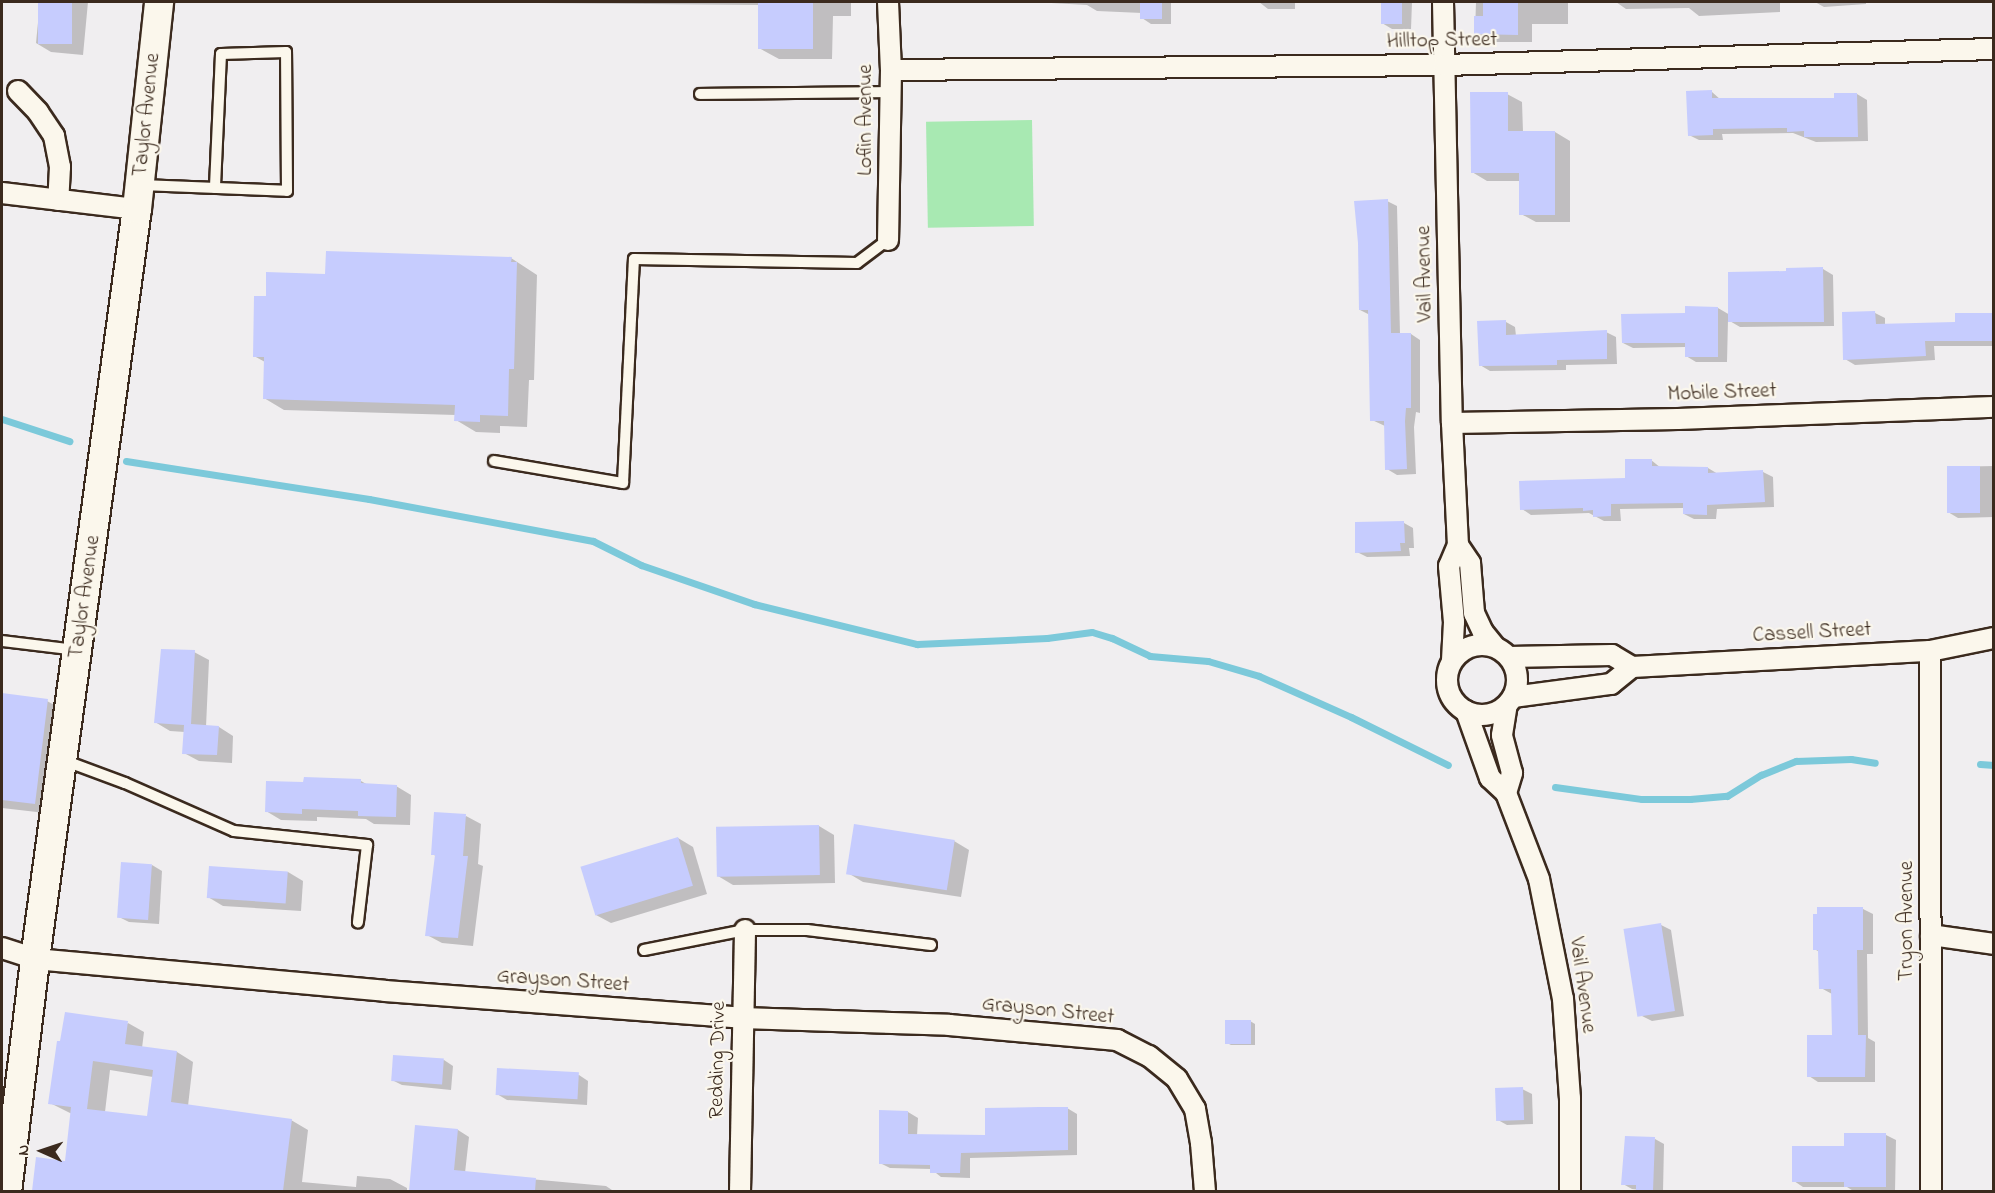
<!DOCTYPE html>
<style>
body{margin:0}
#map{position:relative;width:1995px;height:1193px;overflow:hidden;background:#f0eef0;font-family:"Indie Flower",sans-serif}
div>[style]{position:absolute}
.green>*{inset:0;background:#a8e9b2;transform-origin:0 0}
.shadow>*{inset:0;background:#0003}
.stream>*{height:7px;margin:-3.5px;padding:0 3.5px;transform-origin:3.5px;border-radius:3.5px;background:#7cc9da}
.building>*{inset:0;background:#c6ccfe;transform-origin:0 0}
.roads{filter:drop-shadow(2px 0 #3b2a1e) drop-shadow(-2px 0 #3b2a1e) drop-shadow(0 2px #3b2a1e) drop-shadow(0 -2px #3b2a1e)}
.lane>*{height:10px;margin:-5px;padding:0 5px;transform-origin:5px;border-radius:5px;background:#fbf7ec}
.street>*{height:20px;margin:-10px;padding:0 10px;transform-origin:10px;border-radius:10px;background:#fbf7ec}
.street>.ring{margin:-10px;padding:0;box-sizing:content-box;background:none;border:20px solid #fbf7ec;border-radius:50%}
.secondary>*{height:28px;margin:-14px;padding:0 14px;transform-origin:14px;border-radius:14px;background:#fbf7ec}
span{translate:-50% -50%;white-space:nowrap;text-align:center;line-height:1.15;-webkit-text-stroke:4.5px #fbf7ec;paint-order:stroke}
.street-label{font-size:21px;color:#3b2a1e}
.frame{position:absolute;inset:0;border:3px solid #3b2a1e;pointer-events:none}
.north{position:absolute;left:12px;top:1121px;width:60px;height:60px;-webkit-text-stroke:4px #fbf7ec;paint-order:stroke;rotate:273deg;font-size:16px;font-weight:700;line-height:24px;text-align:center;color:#3b2a1e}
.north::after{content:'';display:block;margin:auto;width:21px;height:27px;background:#3b2a1e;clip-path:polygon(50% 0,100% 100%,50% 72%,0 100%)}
</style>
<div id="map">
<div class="green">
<i style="left:1032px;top:120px;width:106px;height:106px;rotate:89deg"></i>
</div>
<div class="shadow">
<i style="clip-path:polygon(40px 2px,88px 2px,83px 55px,51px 52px,36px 43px)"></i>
<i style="clip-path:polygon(412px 2px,851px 2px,851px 16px,833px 16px,832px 59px,779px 59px,759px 48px,759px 5px)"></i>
<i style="clip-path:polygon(1033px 2px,1171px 2px,1171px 24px,1151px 24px,1142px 18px,1142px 13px,1097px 11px,1087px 5px)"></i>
<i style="clip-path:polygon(1259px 2px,1295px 2px,1295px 9px,1268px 9px)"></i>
<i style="clip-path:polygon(1383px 2px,1412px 2px,1411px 29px,1392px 29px,1382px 23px)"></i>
<i style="clip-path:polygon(1476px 2px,1568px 2px,1568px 24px,1532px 24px,1532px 42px,1489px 42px,1475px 33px)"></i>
<i style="clip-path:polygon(1616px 2px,1780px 2px,1780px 12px,1699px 16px,1689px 8px,1626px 9px)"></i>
<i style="clip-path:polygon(1815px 2px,1866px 2px,1866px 4px,1824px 7px)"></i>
<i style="clip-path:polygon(1712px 92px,1721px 100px,1835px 99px,1857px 94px,1867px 100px,1868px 141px,1816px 142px,1793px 133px,1722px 134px,1723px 140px,1699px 140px,1689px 135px)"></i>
<i style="clip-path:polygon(1507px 94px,1522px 102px,1523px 132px,1555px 132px,1570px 141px,1570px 222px,1536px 222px,1521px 214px,1521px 181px,1487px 181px,1472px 172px)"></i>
<i style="clip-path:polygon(1387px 201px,1397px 206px,1400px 334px,1411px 334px,1420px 340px,1420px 413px,1416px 412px,1414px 427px,1416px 474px,1397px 475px,1387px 469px,1385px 426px,1372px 420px,1370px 315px,1360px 310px)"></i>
<i style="clip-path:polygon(511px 258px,537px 275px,534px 380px,529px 380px,527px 427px,500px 426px,500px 433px,476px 432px,456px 420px,456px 415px,284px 410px,264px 398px,265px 362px,254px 356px,267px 298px,327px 275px)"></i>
<i style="clip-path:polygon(1823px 269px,1833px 275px,1834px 326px,1740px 327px,1728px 320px,1727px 362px,1696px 362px,1686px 356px,1686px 347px,1633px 348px,1623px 343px,1687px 315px,1718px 308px,1730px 315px,1788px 273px)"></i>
<i style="clip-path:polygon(1875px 313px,1885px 318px,1885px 325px,1957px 323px,1994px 314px,1994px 346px,1934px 346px,1935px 360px,1855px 365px,1845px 359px)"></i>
<i style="clip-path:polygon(1506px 322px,1515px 327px,1516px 336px,1606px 332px,1616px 337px,1617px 364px,1566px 365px,1566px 370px,1490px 371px,1480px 365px)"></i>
<i style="clip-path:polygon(1651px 460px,1661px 468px,1708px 468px,1718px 474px,1763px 472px,1773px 477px,1774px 507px,1717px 509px,1716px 519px,1694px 519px,1684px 514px,1684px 508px,1620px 509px,1621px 521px,1604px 521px,1589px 513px,1531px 515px,1522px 509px,1627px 480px)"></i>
<i style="clip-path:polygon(1994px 466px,1994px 517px,1958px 518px,1948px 512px,1948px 467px)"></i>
<i style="clip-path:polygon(1404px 523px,1413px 528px,1414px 548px,1409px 548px,1410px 556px,1367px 557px,1357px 552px)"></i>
<i style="clip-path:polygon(194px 652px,209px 660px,206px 727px,219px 727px,233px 736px,232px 763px,199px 761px,184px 753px,185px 732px,170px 731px,155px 722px)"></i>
<i style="clip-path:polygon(2px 695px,47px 701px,67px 712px,54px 814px,2px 808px)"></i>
<i style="clip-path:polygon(361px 781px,368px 785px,396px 786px,411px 795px,410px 825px,374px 824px,366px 819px,317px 817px,317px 821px,281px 820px,266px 811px)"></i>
<i style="clip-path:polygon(466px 816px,481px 824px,478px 864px,483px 866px,473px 946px,442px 943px,427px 935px,436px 856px,432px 854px)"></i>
<i style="clip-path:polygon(819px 826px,834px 835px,835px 883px,733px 885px,718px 876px)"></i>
<i style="clip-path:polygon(678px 838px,693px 847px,707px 894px,611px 923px,596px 915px)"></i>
<i style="clip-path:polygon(954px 841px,969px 850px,961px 897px,863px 882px,848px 873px)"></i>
<i style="clip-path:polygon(152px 865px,162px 871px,159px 924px,129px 922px,119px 917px)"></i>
<i style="clip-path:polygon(288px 872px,303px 881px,301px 911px,223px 906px,208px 897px)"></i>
<i style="clip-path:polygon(1863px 909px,1873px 914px,1873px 954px,1867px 954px,1868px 1038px,1875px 1042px,1875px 1082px,1818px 1082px,1809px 1076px,1833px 1036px,1832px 994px,1821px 988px,1820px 952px,1814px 949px)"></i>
<i style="clip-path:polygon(1661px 925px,1671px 930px,1684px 1016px,1652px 1021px,1642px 1016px)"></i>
<i style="clip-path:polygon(1250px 1021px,1255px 1024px,1255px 1045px,1231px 1045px,1227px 1043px)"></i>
<i style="clip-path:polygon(evenodd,128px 1023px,144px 1032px,142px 1048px,177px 1052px,193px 1062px,188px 1106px,291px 1120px,308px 1130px,302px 1182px,356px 1187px,357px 1176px,390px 1179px,407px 1188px,407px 1192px,33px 1192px,37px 1159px,66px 1162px,72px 1114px,50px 1103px,128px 1023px,110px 1070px,153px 1077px,149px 1118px,105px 1112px,110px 1070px)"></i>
<i style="clip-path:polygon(444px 1060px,453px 1066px,451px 1090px,402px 1085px,392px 1080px)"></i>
<i style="clip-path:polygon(579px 1075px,588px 1081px,587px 1105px,507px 1100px,497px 1094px)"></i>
<i style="clip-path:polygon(1522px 1089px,1532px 1094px,1533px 1124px,1507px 1125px,1498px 1120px)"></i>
<i style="clip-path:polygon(1067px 1108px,1077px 1114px,1077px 1155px,970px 1158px,970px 1178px,941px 1177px,931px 1169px,890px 1168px,880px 1163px,908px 1112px,918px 1118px,917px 1136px,987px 1136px)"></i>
<i style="clip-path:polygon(417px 1127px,458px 1130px,469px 1137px,465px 1173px,606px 1186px,615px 1192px,411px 1192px)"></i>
<i style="clip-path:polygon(1846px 1134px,1886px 1135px,1896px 1140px,1895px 1192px,1855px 1192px,1847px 1187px,1803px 1187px,1794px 1181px,1846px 1148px)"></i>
<i style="clip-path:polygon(1655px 1139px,1664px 1144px,1663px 1192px,1632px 1189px,1623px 1184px)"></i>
</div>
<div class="stream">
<i style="left:2px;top:419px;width:71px;rotate:18.2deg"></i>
<i style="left:126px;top:461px;width:246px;rotate:8.9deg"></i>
<i style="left:369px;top:499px;width:228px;rotate:10.6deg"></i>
<i style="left:593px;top:541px;width:54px;rotate:26.6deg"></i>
<i style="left:641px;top:565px;width:120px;rotate:19deg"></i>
<i style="left:754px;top:604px;width:168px;rotate:13.8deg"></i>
<i style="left:917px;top:644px;width:130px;rotate:-2.6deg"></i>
<i style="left:1047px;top:638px;width:45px;rotate:-7.6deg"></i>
<i style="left:1092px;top:632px;width:21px;rotate:17deg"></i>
<i style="left:1112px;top:638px;width:42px;rotate:25.3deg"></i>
<i style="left:1150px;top:656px;width:58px;rotate:4.9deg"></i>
<i style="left:1208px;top:661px;width:53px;rotate:16.4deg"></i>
<i style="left:1259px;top:676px;width:101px;rotate:24deg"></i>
<i style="left:1351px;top:717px;width:108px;rotate:26.3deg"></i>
<i style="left:1980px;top:764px;width:14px;rotate:4deg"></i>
<i style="left:1555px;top:787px;width:88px;rotate:7.9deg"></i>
<i style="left:1642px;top:799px;width:48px"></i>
<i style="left:1690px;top:799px;width:37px;rotate:-5deg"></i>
<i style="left:1727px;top:796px;width:40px;rotate:-32deg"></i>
<i style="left:1761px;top:775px;width:38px;rotate:-22deg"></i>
<i style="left:1796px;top:761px;width:55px;rotate:-2.1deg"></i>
<i style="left:1851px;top:759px;width:24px;rotate:9deg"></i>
</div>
<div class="building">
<i style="left:38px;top:2px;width:34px;height:42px"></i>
<i style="left:758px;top:2px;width:55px;height:47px"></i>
<i style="left:1140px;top:2px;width:22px;height:17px"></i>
<i style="left:1381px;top:2px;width:21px;height:22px"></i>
<i style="clip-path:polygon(1483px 2px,1518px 2px,1518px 35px,1474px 34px,1474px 16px,1483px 16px)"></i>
<i style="clip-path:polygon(1712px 90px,1712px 98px,1834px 98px,1834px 93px,1857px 93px,1858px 137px,1804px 137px,1804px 131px,1787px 132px,1787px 128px,1713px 129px,1713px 135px,1688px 136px,1686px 91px)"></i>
<i style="clip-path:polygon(1470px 92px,1508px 92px,1508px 131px,1555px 131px,1555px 215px,1519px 215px,1519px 173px,1471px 173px)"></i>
<i style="clip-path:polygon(1388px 199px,1391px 333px,1411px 333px,1411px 408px,1406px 408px,1405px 421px,1407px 469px,1385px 470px,1384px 421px,1370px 421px,1368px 310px,1359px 310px,1358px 243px,1354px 201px)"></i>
<i style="clip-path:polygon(326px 251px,512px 257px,511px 262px,517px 262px,514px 369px,509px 369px,508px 416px,480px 415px,480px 422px,454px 421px,455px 405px,263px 399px,264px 357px,253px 357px,254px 296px,266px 296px,266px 272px,325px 274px)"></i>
<i style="clip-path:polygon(1823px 267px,1824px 322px,1728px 322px,1728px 272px,1786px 271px,1786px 268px)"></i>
<i style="clip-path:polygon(1685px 306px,1718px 307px,1718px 357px,1685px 357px,1685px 343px,1622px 343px,1621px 314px,1685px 313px)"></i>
<i style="clip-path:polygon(1875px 311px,1876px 324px,1955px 322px,1955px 313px,1994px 313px,1994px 341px,1925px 341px,1926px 356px,1843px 360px,1842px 312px)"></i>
<i style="clip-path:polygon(1506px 320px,1506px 335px,1607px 330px,1607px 359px,1557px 360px,1557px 365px,1479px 366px,1477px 321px)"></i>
<i style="clip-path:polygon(1625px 459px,1652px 459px,1652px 466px,1708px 467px,1708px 473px,1763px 470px,1765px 502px,1707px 505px,1707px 515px,1683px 514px,1683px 503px,1611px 504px,1611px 516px,1593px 517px,1593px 510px,1583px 511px,1583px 508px,1520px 510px,1519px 481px,1625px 478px)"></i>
<i style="left:1947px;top:466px;width:33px;height:47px"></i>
<i style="clip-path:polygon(1404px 521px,1405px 543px,1400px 543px,1401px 551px,1355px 553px,1355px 522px)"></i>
<i style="clip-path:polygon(161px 649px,195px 650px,191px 724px,219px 726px,217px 755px,182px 754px,184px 725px,154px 723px)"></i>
<i style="clip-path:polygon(2px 693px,48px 699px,35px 804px,2px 800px)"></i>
<i style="clip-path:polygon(304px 777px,361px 779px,361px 783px,397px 785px,396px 817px,358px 816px,358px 811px,302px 809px,302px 814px,265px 812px,266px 781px,303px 782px)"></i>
<i style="clip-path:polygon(434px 812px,466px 814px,463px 856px,468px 856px,458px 938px,425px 936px,435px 855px,431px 855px)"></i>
<i style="left:854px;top:824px;width:102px;height:51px;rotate:9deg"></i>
<i style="left:819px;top:825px;width:50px;height:103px;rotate:89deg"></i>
<i style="left:678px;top:837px;width:51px;height:102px;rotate:73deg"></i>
<i style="left:121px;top:862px;width:31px;height:56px;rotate:4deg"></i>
<i style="left:209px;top:866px;width:79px;height:32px;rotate:4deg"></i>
<i style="clip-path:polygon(1817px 907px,1863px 907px,1863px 950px,1857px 950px,1858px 1035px,1866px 1035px,1865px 1077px,1807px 1077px,1807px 1035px,1832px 1035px,1831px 989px,1819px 989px,1818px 950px,1813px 950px,1813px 914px,1817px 914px)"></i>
<i style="left:1661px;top:923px;width:89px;height:38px;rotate:81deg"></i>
<i style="clip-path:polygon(evenodd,65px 1012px,128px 1021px,125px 1044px,177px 1051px,171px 1102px,292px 1119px,283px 1191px,32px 1191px,36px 1157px,65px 1161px,71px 1107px,48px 1104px,57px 1041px,60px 1041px,65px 1012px,93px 1061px,153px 1070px,147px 1116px,87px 1109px,93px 1061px)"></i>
<i style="left:1225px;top:1020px;width:26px;height:24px"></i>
<i style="left:393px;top:1055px;width:51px;height:26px;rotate:4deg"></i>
<i style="left:497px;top:1068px;width:82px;height:27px;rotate:3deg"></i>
<i style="left:1523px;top:1087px;width:33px;height:28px;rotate:88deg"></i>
<i style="clip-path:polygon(1039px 1107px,1068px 1107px,1068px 1150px,961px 1153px,960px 1173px,930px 1173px,930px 1165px,879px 1164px,879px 1110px,908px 1111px,908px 1134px,985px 1135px,985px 1108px)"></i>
<i style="clip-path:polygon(415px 1125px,458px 1129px,454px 1170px,536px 1178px,535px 1191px,409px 1191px)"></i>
<i style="clip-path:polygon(1844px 1133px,1886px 1133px,1886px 1187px,1844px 1187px,1844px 1182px,1792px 1182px,1792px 1146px,1844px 1146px)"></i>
<i style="clip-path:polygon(1625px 1136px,1655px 1137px,1653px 1191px,1636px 1191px,1636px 1185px,1621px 1185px)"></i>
</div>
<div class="roads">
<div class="lane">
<i style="left:700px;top:94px;width:191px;rotate:-0.6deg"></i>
<i style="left:140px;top:185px;width:147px;rotate:2.3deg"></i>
<i style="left:287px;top:191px;width:139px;rotate:-90.4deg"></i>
<i style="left:286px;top:52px;width:65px;rotate:178.2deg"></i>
<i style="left:221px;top:54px;width:134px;rotate:92.6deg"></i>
<i style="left:494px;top:461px;width:131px;rotate:9.7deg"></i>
<i style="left:623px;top:483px;width:224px;rotate:-87.2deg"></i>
<i style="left:634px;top:259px;width:223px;rotate:1deg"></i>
<i style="left:857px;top:263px;width:39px;rotate:-37deg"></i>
<i style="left:2px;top:641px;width:75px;rotate:6.9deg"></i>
<i style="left:63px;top:760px;width:66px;rotate:20.4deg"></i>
<i style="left:125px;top:783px;width:119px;rotate:23.8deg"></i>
<i style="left:234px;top:831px;width:134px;rotate:6deg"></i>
<i style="left:367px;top:845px;width:78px;rotate:96.7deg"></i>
<i style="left:644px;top:950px;width:103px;rotate:-11.2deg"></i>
<i style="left:745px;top:930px;width:62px"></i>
<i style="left:807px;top:930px;width:125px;rotate:6.9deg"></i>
</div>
<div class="street">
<i style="left:888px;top:2px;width:68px;rotate:87.5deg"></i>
<i style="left:891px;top:70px;width:170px;rotate:91deg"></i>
<i style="left:1443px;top:2px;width:421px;rotate:88.8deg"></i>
<i style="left:1452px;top:423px;width:122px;rotate:87.2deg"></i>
<i style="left:1458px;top:545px;width:23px;rotate:113deg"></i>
<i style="left:1449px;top:566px;width:56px;rotate:84.9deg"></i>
<i style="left:1454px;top:622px;width:39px;rotate:93deg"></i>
<i style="left:891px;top:70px;width:553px;rotate:-0.52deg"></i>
<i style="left:1444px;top:65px;width:550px;rotate:-1.67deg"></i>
<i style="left:18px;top:91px;width:29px;rotate:46deg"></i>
<i style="left:38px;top:112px;width:29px;rotate:56deg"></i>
<i style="left:54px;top:136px;width:32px;rotate:79deg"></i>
<i style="left:60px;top:167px;width:33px;rotate:93deg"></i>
<i style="left:2px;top:193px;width:136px;rotate:6.8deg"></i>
<i style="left:1452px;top:423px;width:226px;rotate:-1deg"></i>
<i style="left:1678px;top:419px;width:316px;rotate:-2.2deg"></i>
<i style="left:1458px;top:545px;width:22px;rotate:56deg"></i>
<i style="left:1470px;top:563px;width:50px;rotate:85.4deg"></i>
<i style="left:1474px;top:613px;width:21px;rotate:65deg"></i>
<i style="left:1483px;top:632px;width:19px;rotate:51deg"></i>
<i class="ring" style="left:1447px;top:645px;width:50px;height:50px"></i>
<i style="left:1930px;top:651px;width:541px;rotate:89.89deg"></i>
<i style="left:1509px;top:657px;width:103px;rotate:-1.1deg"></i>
<i style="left:1612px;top:655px;width:23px;rotate:31deg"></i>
<i style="left:1632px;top:667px;width:298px;rotate:-3.1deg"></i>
<i style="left:1930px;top:651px;width:65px;rotate:-11.5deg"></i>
<i style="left:1513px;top:697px;width:99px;rotate:-7.6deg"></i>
<i style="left:1611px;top:684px;width:27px;rotate:-39deg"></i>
<i style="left:1466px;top:711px;width:71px;rotate:70.3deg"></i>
<i style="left:1490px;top:778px;width:22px;rotate:43deg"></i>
<i style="left:1506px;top:793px;width:92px;rotate:69deg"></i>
<i style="left:1539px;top:879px;width:122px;rotate:78.7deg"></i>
<i style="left:1563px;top:999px;width:99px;rotate:86deg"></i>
<i style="left:1570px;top:1098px;width:94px;rotate:90deg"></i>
<i style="left:1506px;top:793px;width:21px;rotate:-73deg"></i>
<i style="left:1512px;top:773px;width:39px;rotate:-105deg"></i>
<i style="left:1502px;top:735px;width:30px;rotate:-81deg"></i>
<i style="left:1931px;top:935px;width:64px;rotate:8.1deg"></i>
<i style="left:2px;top:948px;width:35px;rotate:18deg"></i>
<i style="left:35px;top:959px;width:351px;rotate:5.2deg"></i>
<i style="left:385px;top:991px;width:358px;rotate:4.3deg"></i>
<i style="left:742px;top:1018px;width:207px;rotate:1.9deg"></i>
<i style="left:949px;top:1025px;width:169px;rotate:5.1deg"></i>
<i style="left:1117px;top:1040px;width:36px;rotate:27deg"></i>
<i style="left:1149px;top:1056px;width:36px;rotate:39deg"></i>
<i style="left:1177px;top:1079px;width:35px;rotate:59deg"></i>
<i style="left:1195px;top:1109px;width:35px;rotate:80deg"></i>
<i style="left:1201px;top:1143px;width:49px;rotate:85.3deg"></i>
<i style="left:740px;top:1192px;width:262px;rotate:-88.9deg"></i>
</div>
<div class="secondary">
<i style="left:7px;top:1192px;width:235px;rotate:-83.1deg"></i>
<i style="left:35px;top:959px;width:757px;rotate:-82.26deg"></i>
<i style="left:137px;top:209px;width:208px;rotate:-83.9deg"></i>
</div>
</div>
<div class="street-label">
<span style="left:1442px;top:41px;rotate:-1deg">Hilltop Street</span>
<span style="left:147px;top:115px;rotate:-84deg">Taylor Avenue</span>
<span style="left:866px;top:120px;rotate:-90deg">Loflin Avenue</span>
<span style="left:1425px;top:274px;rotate:-91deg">Vail Avenue</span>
<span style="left:1722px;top:393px;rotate:-2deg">Mobile Street</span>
<span style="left:85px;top:597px;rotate:-82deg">Taylor Avenue</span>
<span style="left:1812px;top:633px;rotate:-3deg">Cassell Street</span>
<span style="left:1907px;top:921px;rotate:-90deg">Tryon Avenue</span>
<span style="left:563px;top:981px;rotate:4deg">Grayson Street</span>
<span style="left:1582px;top:985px;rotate:82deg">Vail Avenue</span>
<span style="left:1048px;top:1011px;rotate:6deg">Grayson Street</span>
<span style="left:718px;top:1060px;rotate:-89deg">Redding Drive</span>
</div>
<div class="frame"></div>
<div class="north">N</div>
</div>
